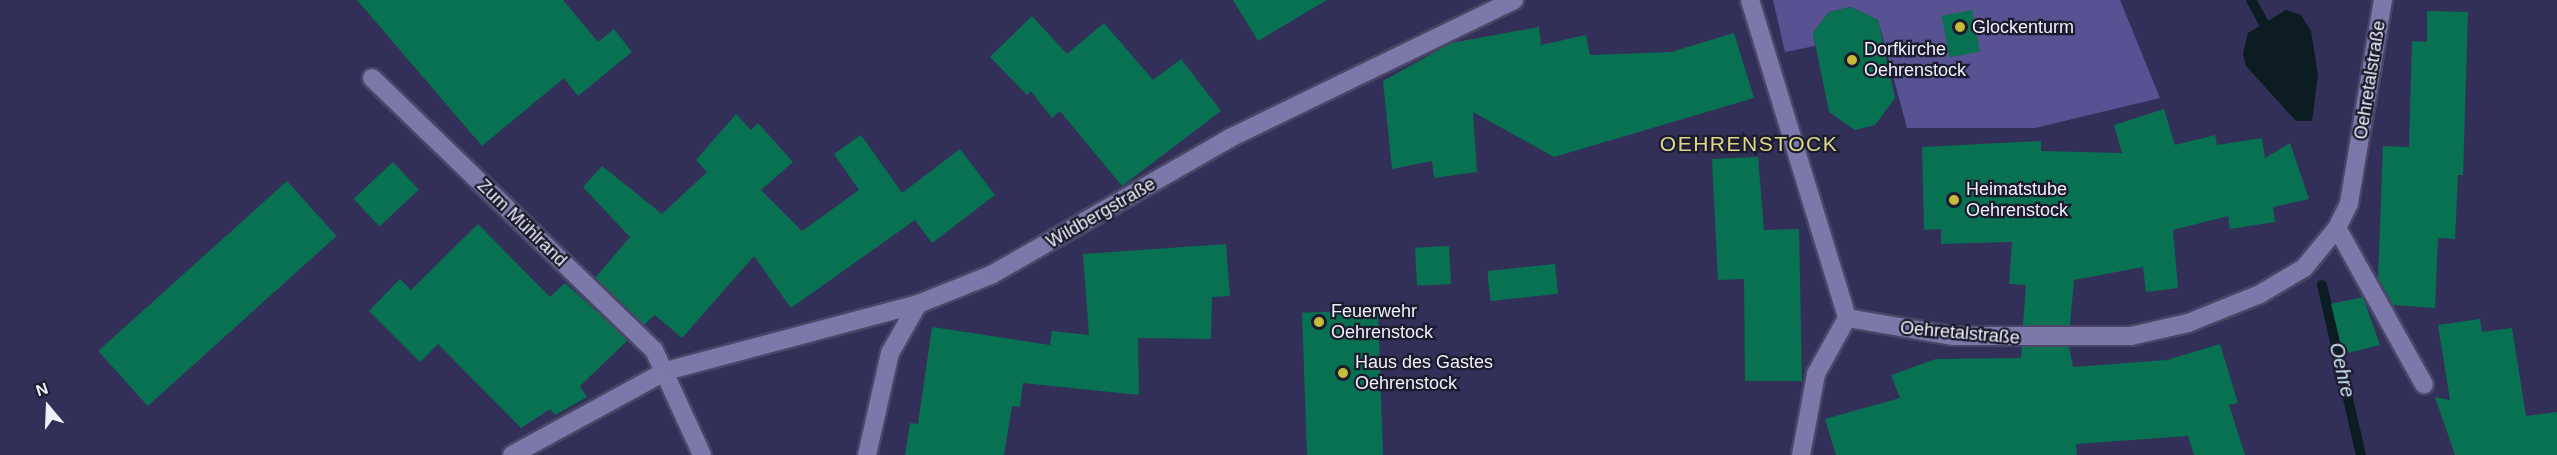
<!DOCTYPE html>
<meta charset="utf-8">
<style>
body{margin:0}
#map{position:relative;width:2557px;height:455px;overflow:hidden;background:#322f59;font-family:Helvetica,sans-serif}
div>[style]{position:absolute}
.green>*{inset:0;background:#575291}
.water>*{inset:0;background:#0c1c23}
.stream>*{height:10px;margin:-5px;padding:0 5px;transform-origin:5px;border-radius:5px;background:#0c1c23}
.building>*{inset:0;background:#087152;transform-origin:0 0}
.roads{filter:drop-shadow(2px 0 #4a4667) drop-shadow(-2px 0 #4a4667) drop-shadow(0 2px #4a4667) drop-shadow(0 -2px #4a4667)}
.street>*{height:18px;margin:-9px;padding:0 9px;transform-origin:9px;border-radius:9px;background:#7b79a9}
.secondary>*{height:18px;margin:-9px;padding:0 9px;transform-origin:9px;border-radius:9px;background:#7b79a9}
.dots>*{width:16px;height:16px;translate:-50% -50%;box-sizing:border-box;border:3px solid #1b1b2d;border-radius:50%}
span{translate:-50% -50%;white-space:nowrap;text-align:center;line-height:1.15;-webkit-text-stroke:4.5px #1b1b2d;paint-order:stroke}
.poi-label{font-size:18px;color:#f0f0fb}
.left{translate:0 -50%;text-align:left}
.street-label{font-size:18px;color:#f0f0fb}
.water-label{font-size:20px;color:#cfe8f3;font-style:italic}
.quarter-label{font-size:21px;color:#ded98a;letter-spacing:1.5px}
.north{position:absolute;left:18px;top:377px;width:60px;height:60px;-webkit-text-stroke:4px #1b1b2d;paint-order:stroke;rotate:341deg;font-size:16px;font-weight:700;line-height:24px;text-align:center;color:#f0f0fb}
.north::after{content:'';display:block;margin:auto;width:21px;height:27px;background:#f0f0fb;clip-path:polygon(50% 0,100% 100%,50% 72%,0 100%)}
</style>
<div id="map">
<div class="green">
<i style="clip-path:polygon(1773px 0,2120px 0,2160px 98px,2035px 128px,1907px 128px,1878px 20px,1851px 7px,1829px 12px,1813px 33px,1815px 46px,1785px 52px)"></i>
</div>
<div class="water">
<i style="clip-path:polygon(2286px 10px,2301px 15px,2311px 31px,2318px 75px,2312px 121px,2296px 121px,2246px 66px,2243px 54px,2248px 33px)"></i>
</div>
<div class="stream">
<i style="left:2251px;top:0;width:37px;rotate:61deg"></i>
<i style="left:2322px;top:285px;width:174px;rotate:77.1deg"></i>
</div>
<div class="building">
<i style="clip-path:polygon(357px 0,563px 0,598px 42px,614px 29px,632px 52px,578px 96px,564px 78px,482px 146px)"></i>
<i style="clip-path:polygon(1233px 0,1327px 0,1258px 41px)"></i>
<i style="clip-path:polygon(1851px 7px,1878px 20px,1895px 98px,1875px 125px,1855px 130px,1829px 112px,1813px 33px,1829px 12px)"></i>
<i style="left:1972px;top:10px;width:42px;height:31px;rotate:79deg"></i>
<i style="clip-path:polygon(2427px 11px,2468px 12px,2463px 175px,2458px 175px,2455px 239px,2438px 238px,2435px 308px,2393px 305px,2378px 278px,2383px 146px,2409px 147px,2412px 41px,2427px 42px)"></i>
<i style="clip-path:polygon(1032px 16px,1067px 54px,1104px 23px,1153px 80px,1181px 59px,1221px 111px,1122px 186px,1060px 111px,1052px 118px,1031px 91px,1027px 95px,990px 57px)"></i>
<i style="clip-path:polygon(1539px 27px,1541px 45px,1586px 35px,1590px 55px,1671px 52px,1734px 33px,1754px 98px,1554px 157px,1473px 112px,1477px 172px,1434px 178px,1432px 161px,1392px 169px,1383px 81px,1451px 43px)"></i>
<i style="clip-path:polygon(2164px 109px,2175px 145px,2215px 135px,2217px 145px,2262px 138px,2265px 158px,2290px 143px,2309px 199px,2273px 207px,2275px 222px,2230px 229px,2228px 216px,2173px 230px,2178px 288px,2146px 292px,2143px 267px,2074px 280px,2070px 325px,2023px 325px,2026px 285px,2009px 284px,2012px 242px,1941px 244px,1941px 229px,1924px 230px,1922px 147px,2041px 141px,2041px 151px,2122px 153px,2114px 125px)"></i>
<i style="clip-path:polygon(736px 114px,751px 130px,758px 123px,793px 162px,761px 190px,802px 231px,859px 190px,834px 154px,861px 135px,902px 193px,960px 149px,995px 195px,932px 243px,915px 220px,791px 308px,754px 256px,682px 338px,655px 315px,644px 325px,595px 278px,630px 237px,583px 187px,602px 166px,662px 214px,707px 172px,696px 160px)"></i>
<i style="clip-path:polygon(1758px 157px,1764px 230px,1799px 229px,1802px 381px,1745px 381px,1744px 279px,1718px 280px,1712px 159px)"></i>
<i style="left:393px;top:162px;width:38px;height:54px;rotate:47deg"></i>
<i style="left:287px;top:181px;width:74px;height:254px;rotate:48deg"></i>
<i style="clip-path:polygon(478px 224px,550px 297px,565px 283px,628px 340px,580px 386px,587px 397px,555px 415px,550px 409px,521px 428px,438px 344px,420px 362px,369px 311px,400px 279px,411px 290px)"></i>
<i style="clip-path:polygon(1226px 244px,1230px 296px,1212px 297px,1211px 339px,1138px 338px,1139px 395px,1023px 383px,1020px 407px,1012px 406px,1004px 455px,905px 455px,910px 423px,918px 424px,932px 327px,1050px 345px,1052px 331px,1089px 335px,1083px 254px)"></i>
<i style="left:1449px;top:246px;width:38px;height:34px;rotate:87deg"></i>
<i style="left:1555px;top:264px;width:30px;height:68px;rotate:84deg"></i>
<i style="clip-path:polygon(2363px 297px,2380px 345px,2343px 354px,2331px 304px)"></i>
<i style="left:1378px;top:310px;width:145px;height:76px;rotate:88deg"></i>
<i style="clip-path:polygon(2480px 319px,2482px 332px,2512px 328px,2526px 416px,2557px 412px,2557px 455px,2455px 455px,2435px 397px,2450px 400px,2438px 325px)"></i>
<i style="clip-path:polygon(2220px 344px,2238px 403px,2229px 405px,2245px 455px,2194px 455px,2188px 436px,2076px 444px,2077px 455px,1836px 455px,1825px 419px,1900px 398px,1891px 375px,1936px 359px,2021px 358px,2022px 347px,2069px 347px,2073px 367px,2167px 360px)"></i>
</div>
<div class="roads">
<div class="street">
<i style="left:1750px;top:0;width:332px;rotate:73deg"></i>
<i style="left:1847px;top:318px;width:64px;rotate:119deg"></i>
<i style="left:1816px;top:374px;width:82px;rotate:100.5deg"></i>
<i style="left:372px;top:78px;width:392px;rotate:44deg"></i>
<i style="left:654px;top:350px;width:115px;rotate:65.4deg"></i>
<i style="left:2337px;top:228px;width:179px;rotate:60.9deg"></i>
<i style="left:512px;top:455px;width:175px;rotate:-28.6deg"></i>
<i style="left:666px;top:371px;width:261px;rotate:-14.9deg"></i>
<i style="left:918px;top:304px;width:79px;rotate:-21.7deg"></i>
<i style="left:991px;top:275px;width:275px;rotate:-29.8deg"></i>
<i style="left:1230px;top:138px;width:316px;rotate:-25.9deg"></i>
<i style="left:867px;top:455px;width:105px;rotate:-77.3deg"></i>
<i style="left:890px;top:353px;width:56px;rotate:-60.3deg"></i>
</div>
<div class="secondary">
<i style="left:1847px;top:318px;width:108px;rotate:9.6deg"></i>
<i style="left:1953px;top:336px;width:178px"></i>
<i style="left:2131px;top:336px;width:58px;rotate:-12.8deg"></i>
<i style="left:2188px;top:323px;width:78px;rotate:-21.9deg"></i>
<i style="left:2260px;top:294px;width:51px;rotate:-30.6deg"></i>
<i style="left:2304px;top:268px;width:52px;rotate:-50.5deg"></i>
<i style="left:2337px;top:228px;width:28px;rotate:-64deg"></i>
<i style="left:2349px;top:203px;width:206px;rotate:-80.5deg"></i>
</div>
</div>
<div class="dots">
<i style="left:1960px;top:27px;background:#c5bc3d"></i>
<i style="left:1852px;top:60px;background:#c5bc3d"></i>
<i style="left:1954px;top:200px;background:#c5bc3d"></i>
<i style="left:1319px;top:322px;background:#c5bc3d"></i>
<i style="left:1343px;top:373px;background:#c5bc3d"></i>
</div>
<div class="poi-label">
<span class="left" style="left:1972px;top:27px">Glockenturm</span>
<span class="left" style="left:1864px;top:60px">Dorfkirche<br>Oehrenstock</span>
<span class="left" style="left:1966px;top:200px">Heimatstube<br>Oehrenstock</span>
<span class="left" style="left:1331px;top:322px">Feuerwehr<br>Oehrenstock</span>
<span class="left" style="left:1355px;top:373px">Haus des Gastes<br>Oehrenstock</span>
</div>
<div class="street-label">
<span style="left:2370px;top:80px;rotate:-81deg">Oehretalstraße</span>
<span style="left:1101px;top:213px;rotate:-30deg">Wildbergstraße</span>
<span style="left:522px;top:223px;rotate:44deg">Zum Mühlrand</span>
<span style="left:1960px;top:333px;rotate:5deg">Oehretalstraße</span>
</div>
<div class="water-label">
<span style="left:2342px;top:370px;rotate:77deg">Oehre</span>
</div>
<div class="quarter-label">
<span style="left:1749px;top:144px">OEHRENSTOCK</span>
</div>
<div class="north">N</div>
</div>
